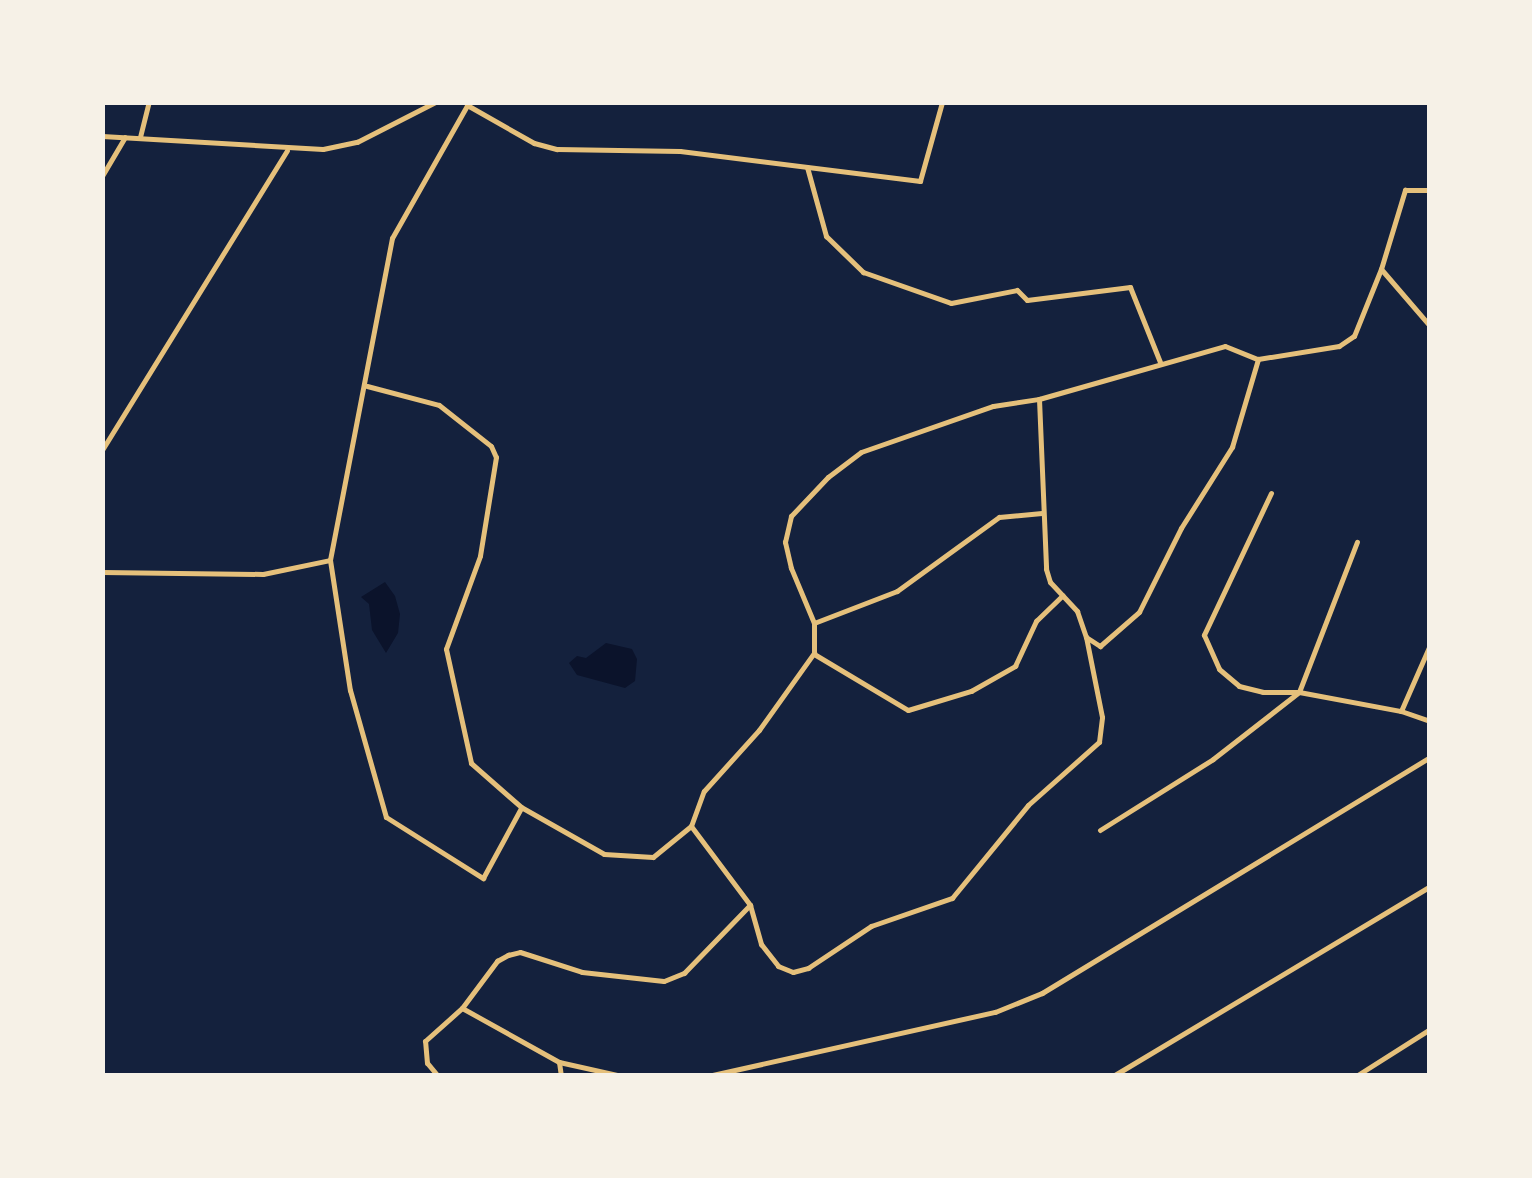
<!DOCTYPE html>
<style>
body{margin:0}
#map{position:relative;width:1532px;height:1178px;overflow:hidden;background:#14213d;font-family:Mulish,sans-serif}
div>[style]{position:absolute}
.water>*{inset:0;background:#0b132b}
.minor>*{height:5px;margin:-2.5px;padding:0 2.5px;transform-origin:2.5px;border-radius:2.5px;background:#e5c07b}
span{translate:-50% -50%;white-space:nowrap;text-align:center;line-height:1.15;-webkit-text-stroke:10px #f6f1e7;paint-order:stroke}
.frame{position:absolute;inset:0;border:105px solid #f6f1e7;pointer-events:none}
</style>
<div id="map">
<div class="water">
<i style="clip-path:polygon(385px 582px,395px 596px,400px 614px,398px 633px,386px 653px,372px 630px,369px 604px,361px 597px)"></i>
<i style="clip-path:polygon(606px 643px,632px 649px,637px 659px,635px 681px,625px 688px,577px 675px,569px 663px,577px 656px,586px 658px)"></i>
</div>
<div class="minor">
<i style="left:469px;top:102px;width:156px;rotate:119.5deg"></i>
<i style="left:392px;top:238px;width:328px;rotate:100.9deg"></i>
<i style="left:330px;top:560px;width:132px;rotate:81.3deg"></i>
<i style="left:350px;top:690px;width:132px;rotate:74.2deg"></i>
<i style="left:386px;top:817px;width:115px;rotate:32.2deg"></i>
<i style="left:483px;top:878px;width:80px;rotate:-61.5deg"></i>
<i style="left:467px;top:105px;width:77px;rotate:29.6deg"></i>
<i style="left:534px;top:143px;width:24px;rotate:15deg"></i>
<i style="left:557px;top:149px;width:123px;rotate:0.9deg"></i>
<i style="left:680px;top:151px;width:242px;rotate:7.1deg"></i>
<i style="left:920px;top:181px;width:82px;rotate:-74.4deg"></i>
<i style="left:102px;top:136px;width:221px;rotate:3.4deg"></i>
<i style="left:323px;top:149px;width:35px;rotate:-12deg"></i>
<i style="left:357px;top:142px;width:88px;rotate:-27.1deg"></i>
<i style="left:140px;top:137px;width:36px;rotate:-76deg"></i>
<i style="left:807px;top:167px;width:72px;rotate:74.6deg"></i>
<i style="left:826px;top:236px;width:52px;rotate:44.2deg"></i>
<i style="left:863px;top:272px;width:93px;rotate:19.4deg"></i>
<i style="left:951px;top:303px;width:67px;rotate:-11.1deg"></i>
<i style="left:1017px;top:290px;width:14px;rotate:45deg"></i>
<i style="left:1027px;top:300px;width:104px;rotate:-7.2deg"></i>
<i style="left:1130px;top:287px;width:81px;rotate:68.2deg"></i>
<i style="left:102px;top:176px;width:45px;rotate:-59.5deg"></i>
<i style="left:1381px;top:269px;width:75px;rotate:49.3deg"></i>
<i style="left:367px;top:386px;width:74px;rotate:14.8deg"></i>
<i style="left:439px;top:405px;width:66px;rotate:38.3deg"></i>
<i style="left:491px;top:446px;width:12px;rotate:66deg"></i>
<i style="left:496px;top:457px;width:100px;rotate:99.2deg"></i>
<i style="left:480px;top:556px;width:99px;rotate:110.1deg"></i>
<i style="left:446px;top:649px;width:117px;rotate:77.6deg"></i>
<i style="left:471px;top:763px;width:67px;rotate:41.3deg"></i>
<i style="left:521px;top:807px;width:95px;rotate:29.5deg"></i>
<i style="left:604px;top:854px;width:49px;rotate:3.5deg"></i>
<i style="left:653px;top:857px;width:49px;rotate:-39.2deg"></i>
<i style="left:691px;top:826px;width:37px;rotate:-70deg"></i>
<i style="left:704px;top:791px;width:82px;rotate:-48deg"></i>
<i style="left:759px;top:730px;width:95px;rotate:-54.5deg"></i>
<i style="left:814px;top:653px;width:30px;rotate:-90deg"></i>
<i style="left:814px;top:623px;width:60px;rotate:-112.7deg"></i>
<i style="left:791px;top:568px;width:27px;rotate:-103deg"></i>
<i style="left:785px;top:542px;width:27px;rotate:-77deg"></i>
<i style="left:791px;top:516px;width:54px;rotate:-46.5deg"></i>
<i style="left:828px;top:477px;width:41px;rotate:-37.1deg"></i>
<i style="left:861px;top:452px;width:140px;rotate:-19.2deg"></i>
<i style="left:993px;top:406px;width:47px;rotate:-8.7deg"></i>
<i style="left:1039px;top:399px;width:193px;rotate:-15.9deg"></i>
<i style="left:1225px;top:346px;width:35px;rotate:22deg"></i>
<i style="left:1039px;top:399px;width:170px;rotate:87.6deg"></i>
<i style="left:1046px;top:569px;width:14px;rotate:73deg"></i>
<i style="left:1050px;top:582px;width:40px;rotate:47deg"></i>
<i style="left:1077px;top:611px;width:28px;rotate:71deg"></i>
<i style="left:102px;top:450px;width:352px;rotate:-58.3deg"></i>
<i style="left:1271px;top:493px;width:157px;rotate:115.3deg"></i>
<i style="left:1204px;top:635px;width:37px;rotate:66deg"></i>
<i style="left:1219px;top:669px;width:26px;rotate:40deg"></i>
<i style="left:1239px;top:686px;width:25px;rotate:14deg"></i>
<i style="left:1263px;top:692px;width:36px"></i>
<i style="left:1299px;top:692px;width:161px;rotate:-68.9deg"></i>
<i style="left:102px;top:572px;width:161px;rotate:0.7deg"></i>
<i style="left:263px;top:574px;width:68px;rotate:-11.8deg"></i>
<i style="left:814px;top:623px;width:89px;rotate:-21.1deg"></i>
<i style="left:897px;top:591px;width:126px;rotate:-36deg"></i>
<i style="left:999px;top:517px;width:43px;rotate:-5.3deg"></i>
<i style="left:814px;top:654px;width:109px;rotate:30.8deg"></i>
<i style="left:908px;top:710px;width:66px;rotate:-16.8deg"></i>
<i style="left:971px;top:691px;width:51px;rotate:-29.6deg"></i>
<i style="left:1015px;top:666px;width:50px;rotate:-65deg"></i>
<i style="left:1036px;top:621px;width:37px;rotate:-44deg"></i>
<i style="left:1401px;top:711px;width:72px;rotate:-66.3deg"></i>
<i style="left:691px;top:826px;width:99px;rotate:53.2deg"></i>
<i style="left:750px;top:905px;width:41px;rotate:74.2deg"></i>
<i style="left:761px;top:944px;width:28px;rotate:52deg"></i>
<i style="left:778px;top:966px;width:16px;rotate:22deg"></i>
<i style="left:793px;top:972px;width:16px;rotate:-15deg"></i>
<i style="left:808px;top:968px;width:76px;rotate:-33.7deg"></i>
<i style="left:871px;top:926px;width:86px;rotate:-19.1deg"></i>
<i style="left:952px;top:898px;width:120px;rotate:-50.7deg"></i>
<i style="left:1028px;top:805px;width:95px;rotate:-41.6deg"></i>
<i style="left:1099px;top:742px;width:25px;rotate:-83deg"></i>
<i style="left:1102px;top:717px;width:82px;rotate:-101.3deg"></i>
<i style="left:1086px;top:637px;width:17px;rotate:33deg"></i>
<i style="left:1100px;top:646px;width:52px;rotate:-41.1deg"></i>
<i style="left:1139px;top:612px;width:94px;rotate:-63.4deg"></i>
<i style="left:1181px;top:528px;width:96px;rotate:-57.8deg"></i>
<i style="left:1232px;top:447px;width:92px;rotate:-73.5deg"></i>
<i style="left:1258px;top:359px;width:82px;rotate:-9.1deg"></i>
<i style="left:1339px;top:346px;width:18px;rotate:-34deg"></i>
<i style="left:1354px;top:336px;width:72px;rotate:-68.1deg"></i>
<i style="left:1381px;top:269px;width:83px;rotate:-73.1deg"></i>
<i style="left:1405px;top:190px;width:25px"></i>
<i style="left:1100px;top:830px;width:133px;rotate:-32.1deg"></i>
<i style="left:1213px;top:759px;width:109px;rotate:-37.9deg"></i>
<i style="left:1299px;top:692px;width:104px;rotate:10.6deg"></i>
<i style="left:1401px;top:711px;width:31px;rotate:19deg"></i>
<i style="left:462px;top:1008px;width:111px;rotate:29.1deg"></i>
<i style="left:559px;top:1062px;width:65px;rotate:12.5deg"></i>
<i style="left:559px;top:1062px;width:14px;rotate:82deg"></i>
<i style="left:438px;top:1076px;width:17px;rotate:-130deg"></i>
<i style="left:427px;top:1063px;width:22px;rotate:-95deg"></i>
<i style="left:425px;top:1041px;width:50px;rotate:-41.7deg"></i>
<i style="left:462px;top:1008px;width:59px;rotate:-53.3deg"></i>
<i style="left:497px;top:961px;width:13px;rotate:-29deg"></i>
<i style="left:508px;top:955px;width:12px;rotate:-14deg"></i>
<i style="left:520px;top:952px;width:65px;rotate:17.9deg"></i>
<i style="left:582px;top:972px;width:82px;rotate:6.3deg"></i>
<i style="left:664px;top:981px;width:22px;rotate:-22deg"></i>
<i style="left:684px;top:973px;width:95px;rotate:-45.9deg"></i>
<i style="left:708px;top:1076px;width:294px;rotate:-12.6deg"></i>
<i style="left:995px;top:1012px;width:51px;rotate:-22deg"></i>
<i style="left:1042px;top:993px;width:454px;rotate:-31.3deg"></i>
<i style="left:1113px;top:1076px;width:370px;rotate:-30.9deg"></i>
<i style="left:1356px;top:1076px;width:88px;rotate:-32.4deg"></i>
</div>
<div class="frame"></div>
</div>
